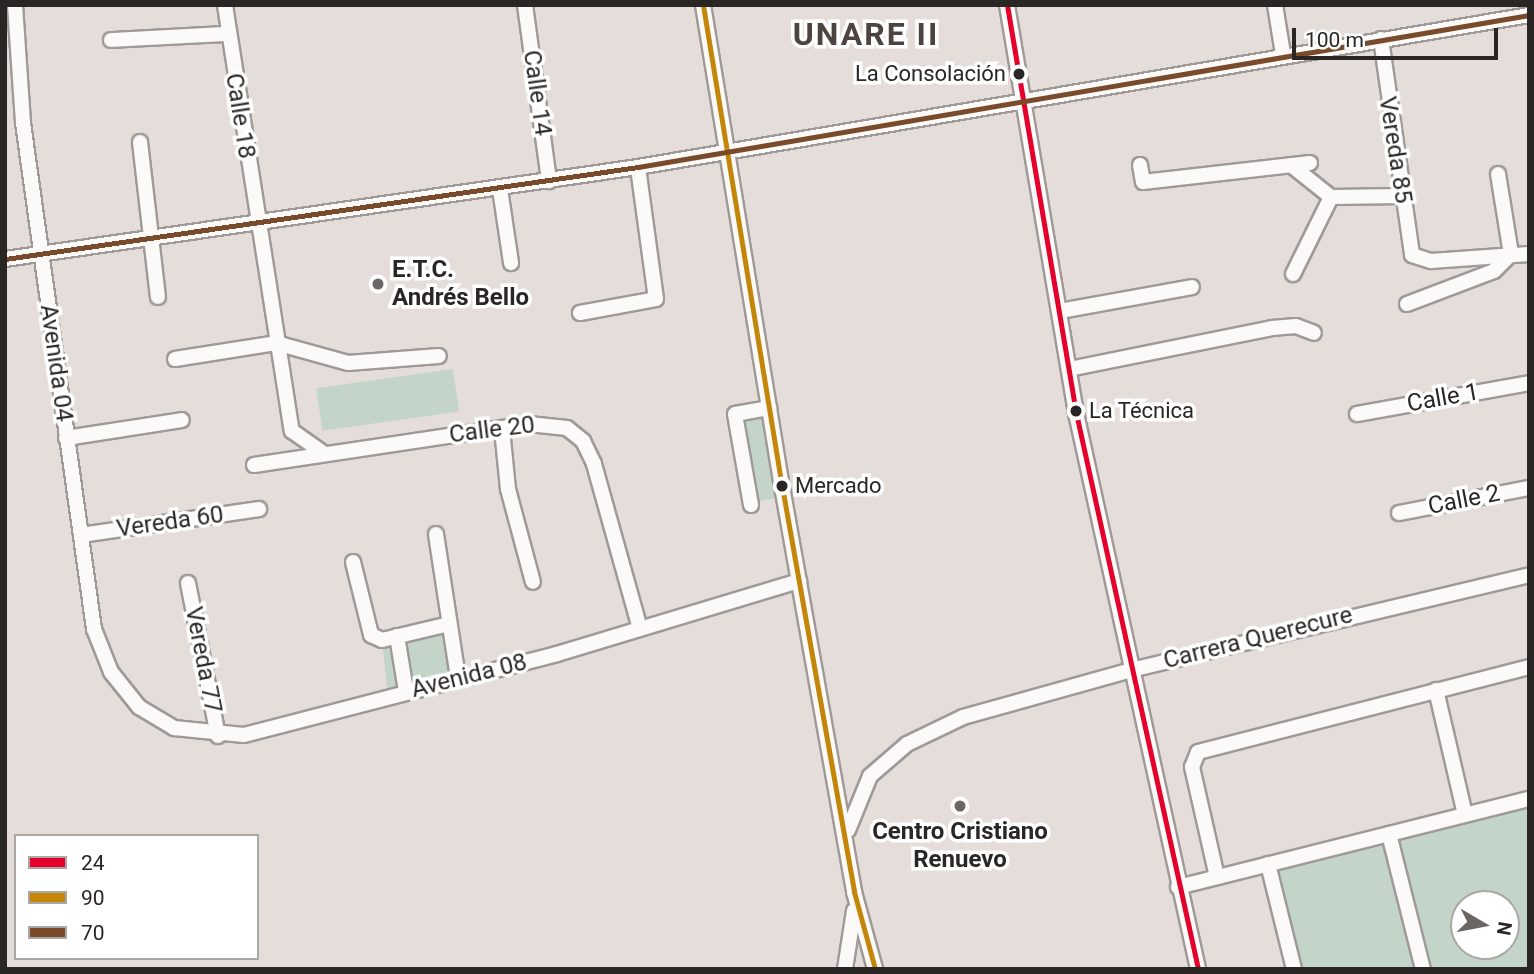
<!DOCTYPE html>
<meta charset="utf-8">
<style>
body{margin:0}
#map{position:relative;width:1534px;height:974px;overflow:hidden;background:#e4ddda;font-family:Roboto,sans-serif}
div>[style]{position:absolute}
.green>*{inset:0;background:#c3d4c8;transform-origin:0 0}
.roads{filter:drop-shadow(2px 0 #9f9997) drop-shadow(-2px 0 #9f9997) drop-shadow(0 2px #9f9997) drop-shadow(0 -2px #9f9997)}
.minor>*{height:14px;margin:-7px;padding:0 7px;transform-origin:7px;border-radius:7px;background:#fbfaf9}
.bus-1>*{height:5px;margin:-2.5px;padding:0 2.5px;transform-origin:2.5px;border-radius:2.5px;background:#e4002b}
.bus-2>*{height:5px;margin:-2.5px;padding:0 2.5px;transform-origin:2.5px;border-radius:2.5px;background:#c48609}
.bus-3>*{height:5px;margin:-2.5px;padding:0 2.5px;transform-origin:2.5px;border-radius:2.5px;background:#7a4b2a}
.dots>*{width:19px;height:19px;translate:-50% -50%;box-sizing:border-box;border:4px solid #fff;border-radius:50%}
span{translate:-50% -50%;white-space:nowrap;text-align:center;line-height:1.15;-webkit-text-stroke:7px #fff;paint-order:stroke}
.bus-label{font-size:22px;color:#2a2624}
.right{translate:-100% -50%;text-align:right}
.left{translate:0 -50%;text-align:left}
.street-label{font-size:24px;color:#2a2624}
.poi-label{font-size:24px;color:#2a2624;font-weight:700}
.district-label{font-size:32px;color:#4e443f;font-weight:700;letter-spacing:2px}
.frame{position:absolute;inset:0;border:7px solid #2a2624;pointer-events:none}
.legend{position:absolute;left:14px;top:834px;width:245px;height:126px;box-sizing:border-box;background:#fff;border:2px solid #aaa8a7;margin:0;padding:9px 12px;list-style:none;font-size:21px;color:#2a2624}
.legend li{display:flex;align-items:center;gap:14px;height:35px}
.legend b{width:35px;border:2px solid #aaa8a7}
.north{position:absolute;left:1450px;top:890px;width:70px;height:70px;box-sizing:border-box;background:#fff;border:2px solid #aaa8a7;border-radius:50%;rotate:100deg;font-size:19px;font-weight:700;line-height:28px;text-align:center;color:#2a2624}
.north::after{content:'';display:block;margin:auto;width:24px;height:32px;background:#6b6664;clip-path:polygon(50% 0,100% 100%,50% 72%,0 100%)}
.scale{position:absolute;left:1292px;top:28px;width:206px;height:32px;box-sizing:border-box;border:4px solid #2a2624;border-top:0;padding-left:9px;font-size:21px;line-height:24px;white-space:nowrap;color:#2a2624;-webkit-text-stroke:5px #fff;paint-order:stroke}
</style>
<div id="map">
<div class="green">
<i style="left:453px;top:369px;width:43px;height:138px;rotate:82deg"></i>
<i style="left:769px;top:408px;width:90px;height:35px;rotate:80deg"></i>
<i style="clip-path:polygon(449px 624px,457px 678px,388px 696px,382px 640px)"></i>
<i style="clip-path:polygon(evenodd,1529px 799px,1529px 969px,1294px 969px,1268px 864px,1529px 799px,1464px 904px,1506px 904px,1506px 946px,1464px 946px,1464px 904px)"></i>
</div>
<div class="roads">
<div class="minor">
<i style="left:15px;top:5px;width:118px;rotate:86.1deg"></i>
<i style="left:23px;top:123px;width:511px;rotate:82.01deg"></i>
<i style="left:94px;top:629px;width:46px;rotate:68.4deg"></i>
<i style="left:111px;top:672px;width:45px;rotate:51.3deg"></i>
<i style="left:139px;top:707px;width:41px;rotate:31deg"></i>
<i style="left:174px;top:728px;width:70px;rotate:5.7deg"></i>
<i style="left:244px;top:735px;width:323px;rotate:-14.5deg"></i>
<i style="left:557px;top:654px;width:253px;rotate:-16.8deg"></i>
<i style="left:225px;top:5px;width:431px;rotate:81.1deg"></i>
<i style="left:292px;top:431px;width:39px;rotate:35deg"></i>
<i style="left:525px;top:5px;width:178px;rotate:82.2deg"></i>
<i style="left:703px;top:5px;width:482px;rotate:80.7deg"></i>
<i style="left:781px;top:481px;width:417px;rotate:79.9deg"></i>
<i style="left:854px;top:892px;width:80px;rotate:74.7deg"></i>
<i style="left:1007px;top:5px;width:414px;rotate:80.4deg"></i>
<i style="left:1076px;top:413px;width:569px;rotate:77.62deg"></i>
<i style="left:1275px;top:5px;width:50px;rotate:80.7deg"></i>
<i style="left:1381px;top:39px;width:218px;rotate:81.8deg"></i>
<i style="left:1412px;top:255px;width:20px;rotate:18deg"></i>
<i style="left:1431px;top:261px;width:98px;rotate:-4.1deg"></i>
<i style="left:111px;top:40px;width:116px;rotate:-3deg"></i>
<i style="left:140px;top:142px;width:156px;rotate:83.4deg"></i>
<i style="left:1140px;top:165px;width:17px;rotate:80deg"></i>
<i style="left:1143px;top:182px;width:168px;rotate:-6.5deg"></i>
<i style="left:1291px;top:165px;width:51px;rotate:38.7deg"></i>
<i style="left:1331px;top:197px;width:71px;rotate:-0.8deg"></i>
<i style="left:500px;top:189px;width:75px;rotate:81.5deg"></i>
<i style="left:5px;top:259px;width:640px;rotate:-8.27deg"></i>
<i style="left:638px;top:167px;width:904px;rotate:-9.68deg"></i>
<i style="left:1293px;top:274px;width:86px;rotate:-63.7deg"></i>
<i style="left:1407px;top:304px;width:93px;rotate:-20.8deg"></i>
<i style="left:1494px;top:271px;width:24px;rotate:-45deg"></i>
<i style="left:1511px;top:254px;width:81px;rotate:-99.2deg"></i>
<i style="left:1060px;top:311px;width:134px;rotate:-10.3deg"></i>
<i style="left:580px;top:313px;width:77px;rotate:-10.4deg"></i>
<i style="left:656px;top:299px;width:133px;rotate:-97.8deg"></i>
<i style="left:175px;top:359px;width:102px;rotate:-9deg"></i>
<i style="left:276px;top:343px;width:75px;rotate:15.5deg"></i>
<i style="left:348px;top:363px;width:91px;rotate:-4.4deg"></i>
<i style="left:1069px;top:369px;width:207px;rotate:-11.4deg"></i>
<i style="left:1272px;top:328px;width:24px;rotate:-5deg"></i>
<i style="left:1296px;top:326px;width:19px;rotate:21deg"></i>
<i style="left:1357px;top:414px;width:175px;rotate:-10.2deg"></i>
<i style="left:502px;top:429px;width:60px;rotate:84.3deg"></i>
<i style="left:508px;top:489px;width:96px;rotate:75deg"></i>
<i style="left:66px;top:438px;width:117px;rotate:-8.8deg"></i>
<i style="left:254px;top:465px;width:278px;rotate:-8.5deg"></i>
<i style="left:529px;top:424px;width:38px;rotate:6deg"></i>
<i style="left:567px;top:428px;width:21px;rotate:39deg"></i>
<i style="left:583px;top:441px;width:25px;rotate:64deg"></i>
<i style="left:594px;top:464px;width:171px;rotate:74.4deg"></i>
<i style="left:751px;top:505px;width:92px;rotate:-100deg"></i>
<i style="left:735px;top:414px;width:35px;rotate:-10deg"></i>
<i style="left:1399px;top:513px;width:132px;rotate:-10.9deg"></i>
<i style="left:436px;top:534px;width:145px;rotate:81.3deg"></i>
<i style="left:81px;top:535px;width:180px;rotate:-8.3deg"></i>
<i style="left:353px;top:562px;width:75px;rotate:76.1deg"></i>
<i style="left:371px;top:635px;width:12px;rotate:24deg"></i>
<i style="left:382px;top:640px;width:69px;rotate:-13.4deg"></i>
<i style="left:188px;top:583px;width:156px;rotate:78.9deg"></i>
<i style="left:397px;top:636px;width:56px;rotate:80.7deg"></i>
<i style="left:1436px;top:690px;width:128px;rotate:76.9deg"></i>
<i style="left:848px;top:830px;width:58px;rotate:-67.8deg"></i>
<i style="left:870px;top:776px;width:49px;rotate:-40.9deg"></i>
<i style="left:907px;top:744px;width:62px;rotate:-25.7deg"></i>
<i style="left:963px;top:717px;width:174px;rotate:-15.6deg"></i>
<i style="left:1131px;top:670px;width:409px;rotate:-13.4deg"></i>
<i style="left:1389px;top:834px;width:139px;rotate:75.9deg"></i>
<i style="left:1268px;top:864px;width:108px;rotate:76.1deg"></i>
<i style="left:1217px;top:877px;width:113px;rotate:-102.8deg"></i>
<i style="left:1192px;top:767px;width:16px;rotate:-68deg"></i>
<i style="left:1198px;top:752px;width:342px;rotate:-14.4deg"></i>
<i style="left:1178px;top:887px;width:362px;rotate:-14.1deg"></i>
<i style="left:845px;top:969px;width:59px;rotate:-81.2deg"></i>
</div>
</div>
<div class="bus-1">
<i style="left:1007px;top:5px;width:414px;rotate:80.4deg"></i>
<i style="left:1076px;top:413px;width:569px;rotate:77.62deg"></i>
</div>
<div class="bus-2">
<i style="left:703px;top:5px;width:482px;rotate:80.7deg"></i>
<i style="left:781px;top:481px;width:417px;rotate:79.9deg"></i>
<i style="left:854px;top:892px;width:80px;rotate:74.7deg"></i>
</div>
<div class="bus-3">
<i style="left:5px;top:259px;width:640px;rotate:-8.27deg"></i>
<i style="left:638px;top:167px;width:904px;rotate:-9.68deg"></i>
</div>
<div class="dots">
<i style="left:1019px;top:74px;background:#2a2624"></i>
<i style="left:378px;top:284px;background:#6b6664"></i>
<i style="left:1076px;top:411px;background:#2a2624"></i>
<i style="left:782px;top:486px;background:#2a2624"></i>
<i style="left:960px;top:806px;background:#6b6664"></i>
</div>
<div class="bus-label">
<span class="right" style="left:1006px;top:74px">La Consolación</span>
<span class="left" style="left:1089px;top:411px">La Técnica</span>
<span class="left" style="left:795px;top:486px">Mercado</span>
</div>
<div class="street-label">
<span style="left:537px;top:93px;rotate:82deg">Calle 14</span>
<span style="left:240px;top:116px;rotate:81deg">Calle 18</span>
<span style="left:1395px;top:150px;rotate:81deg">Vereda 85</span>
<span style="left:56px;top:363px;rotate:82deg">Avenida 04</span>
<span style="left:1443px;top:398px;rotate:-10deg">Calle 1</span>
<span style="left:492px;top:430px;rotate:-7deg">Calle 20</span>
<span style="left:1464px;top:500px;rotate:-11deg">Calle 2</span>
<span style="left:170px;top:522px;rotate:-8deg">Vereda 60</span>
<span style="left:1258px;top:638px;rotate:-14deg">Carrera Querecure</span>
<span style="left:203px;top:660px;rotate:79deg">Vereda 77</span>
<span style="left:469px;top:676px;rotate:-14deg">Avenida 08</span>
</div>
<div class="poi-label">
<span class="left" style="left:392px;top:284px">E.T.C.<br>Andrés Bello</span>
<span style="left:960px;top:846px">Centro Cristiano<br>Renuevo</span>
</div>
<div class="district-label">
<span style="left:866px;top:34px">UNARE II</span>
</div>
<div class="frame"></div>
<ul class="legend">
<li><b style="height:9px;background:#e4002b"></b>24</li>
<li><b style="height:9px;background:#c48609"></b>90</li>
<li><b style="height:9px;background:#7a4b2a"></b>70</li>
</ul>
<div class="north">N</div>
<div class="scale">100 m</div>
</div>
